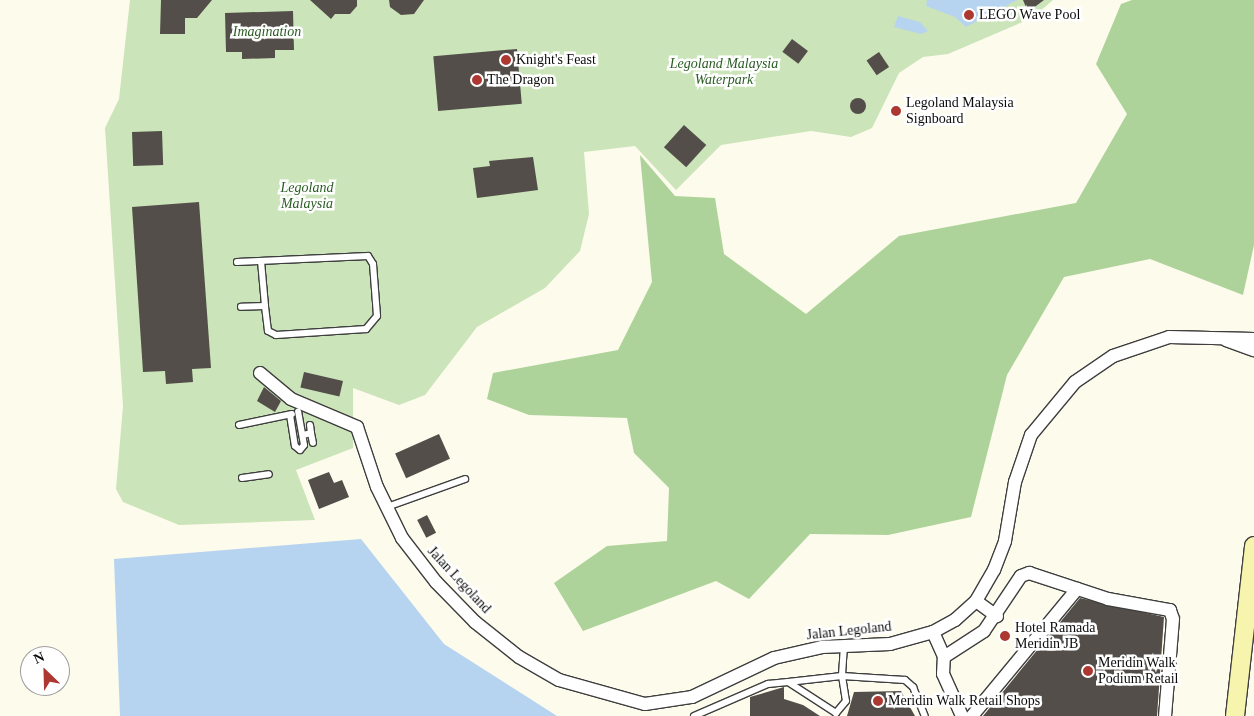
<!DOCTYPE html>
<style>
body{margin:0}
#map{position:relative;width:1254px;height:716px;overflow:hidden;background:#fdfbec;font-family:"Times New Roman",serif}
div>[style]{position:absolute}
.green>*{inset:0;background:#cbe4b9}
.forest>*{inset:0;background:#aed39a}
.water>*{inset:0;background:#b6d4ef}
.building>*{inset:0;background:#534e49;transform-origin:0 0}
.round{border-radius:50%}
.roads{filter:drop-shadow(1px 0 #3e3e3e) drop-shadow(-1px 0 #3e3e3e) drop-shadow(0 1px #3e3e3e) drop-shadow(0 -1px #3e3e3e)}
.service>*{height:6px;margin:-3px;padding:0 3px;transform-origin:3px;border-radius:3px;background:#fff}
.minor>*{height:12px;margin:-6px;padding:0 6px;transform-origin:6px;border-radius:6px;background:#fff}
.secondary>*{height:18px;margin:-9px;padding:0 9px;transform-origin:9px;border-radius:9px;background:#f7f5ad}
.dots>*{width:14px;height:14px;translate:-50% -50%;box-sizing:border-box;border:2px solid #fff;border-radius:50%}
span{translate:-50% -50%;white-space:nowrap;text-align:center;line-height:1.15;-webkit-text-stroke:5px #fff;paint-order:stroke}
.poi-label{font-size:14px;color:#0b0b0b}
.left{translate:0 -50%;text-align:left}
.park-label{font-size:14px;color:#2a5c23;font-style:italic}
.street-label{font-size:14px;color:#0b0b0b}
.north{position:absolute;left:20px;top:646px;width:50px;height:50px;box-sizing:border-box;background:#fff;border:1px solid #9d9d9d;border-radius:50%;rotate:336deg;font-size:14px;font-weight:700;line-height:20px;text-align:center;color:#0b0b0b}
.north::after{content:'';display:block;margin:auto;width:18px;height:22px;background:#ad3832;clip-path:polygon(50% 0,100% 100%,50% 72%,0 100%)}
</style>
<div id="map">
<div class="green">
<i style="clip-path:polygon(130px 0,1053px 0,1032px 18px,948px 54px,923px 57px,899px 73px,872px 128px,851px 137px,811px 131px,721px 145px,676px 190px,635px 146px,584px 152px,589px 214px,580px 251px,545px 288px,477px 327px,425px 395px,399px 405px,353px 388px,353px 448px,296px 470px,315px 520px,179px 525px,123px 502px,116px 489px,123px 406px,105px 128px,119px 99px)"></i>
</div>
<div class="forest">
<i style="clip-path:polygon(1132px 0,1254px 0,1254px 245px,1243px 295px,1150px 259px,1064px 277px,1007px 375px,971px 517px,888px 535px,810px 534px,749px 599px,716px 581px,583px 631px,554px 583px,607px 546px,667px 541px,669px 488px,634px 453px,627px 418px,529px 415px,487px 399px,493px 373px,618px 350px,652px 282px,640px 155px,675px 196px,715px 198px,724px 254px,806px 314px,899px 236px,1076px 203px,1127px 114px,1096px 64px,1121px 4px)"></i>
</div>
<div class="water">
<i style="clip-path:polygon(927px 0,1017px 0,966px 27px,955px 17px,926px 6px)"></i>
<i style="clip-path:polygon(898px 16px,920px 22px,928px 31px,921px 34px,894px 27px)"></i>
<i style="clip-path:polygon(361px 539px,444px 644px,557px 716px,120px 716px,114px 559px)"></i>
</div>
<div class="building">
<i style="clip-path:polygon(161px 0,212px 0,197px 18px,185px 18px,185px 34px,160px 34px)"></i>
<i style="clip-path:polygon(310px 0,357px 0,357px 6px,350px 14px,335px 14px,331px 19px)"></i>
<i style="clip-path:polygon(389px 0,424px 0,414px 14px,401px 15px,390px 7px)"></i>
<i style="clip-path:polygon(1023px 0,1044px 0,1028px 12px)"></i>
<i style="clip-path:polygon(293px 11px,294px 50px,275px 50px,275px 58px,242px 59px,242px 52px,226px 52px,225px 13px)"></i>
<i style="left:792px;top:39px;width:20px;height:16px;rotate:37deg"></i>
<i style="left:517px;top:49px;width:55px;height:84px;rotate:85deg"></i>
<i style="left:879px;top:52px;width:18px;height:15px;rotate:56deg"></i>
<i class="round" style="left:850px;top:98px;width:16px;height:16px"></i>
<i style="left:684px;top:125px;width:30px;height:30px;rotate:42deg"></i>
<i style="left:162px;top:131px;width:34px;height:30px;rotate:88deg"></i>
<i style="clip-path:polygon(533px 157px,538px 190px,477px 198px,473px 168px,490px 166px,489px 161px)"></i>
<i style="clip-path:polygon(199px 202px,211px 368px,192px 369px,193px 382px,166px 384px,165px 371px,143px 372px,132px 207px)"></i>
<i style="left:304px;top:372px;width:40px;height:16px;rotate:13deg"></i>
<i style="clip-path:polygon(264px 387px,281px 401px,275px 412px,257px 401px)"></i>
<i style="left:439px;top:434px;width:27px;height:48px;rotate:66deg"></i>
<i style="clip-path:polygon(329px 472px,334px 483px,342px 480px,349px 497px,319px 509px,308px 480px)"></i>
<i style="left:427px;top:515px;width:20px;height:11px;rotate:63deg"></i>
<i style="clip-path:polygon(1080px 598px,1164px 617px,1157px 716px,983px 716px)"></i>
<i style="clip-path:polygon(784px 687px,784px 699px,803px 705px,820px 716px,750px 716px,750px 697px)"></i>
<i style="clip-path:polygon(901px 691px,915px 716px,847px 716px,854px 692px)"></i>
</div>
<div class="roads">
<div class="service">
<i style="left:261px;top:261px;width:45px;rotate:84.9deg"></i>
<i style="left:237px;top:262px;width:131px;rotate:-2.6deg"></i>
<i style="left:368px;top:256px;width:9px;rotate:58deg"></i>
<i style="left:373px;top:264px;width:52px;rotate:85.6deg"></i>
<i style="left:377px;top:316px;width:17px;rotate:130deg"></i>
<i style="left:366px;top:329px;width:90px;rotate:176.2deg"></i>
<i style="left:276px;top:335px;width:9px;rotate:-153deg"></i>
<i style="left:268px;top:331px;width:25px;rotate:-97deg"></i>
<i style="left:265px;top:306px;width:24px;rotate:178deg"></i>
<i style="left:290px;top:415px;width:31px;rotate:81deg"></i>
<i style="left:295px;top:446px;width:6px;rotate:39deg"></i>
<i style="left:300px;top:450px;width:6px;rotate:-51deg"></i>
<i style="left:304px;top:445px;width:34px;rotate:-100deg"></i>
<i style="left:239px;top:425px;width:54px;rotate:-11.7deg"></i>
<i style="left:311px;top:433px;width:10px;rotate:79deg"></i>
<i style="left:303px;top:435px;width:8px;rotate:-14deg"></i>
<i style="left:311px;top:433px;width:8px;rotate:-97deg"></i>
<i style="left:242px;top:478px;width:27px;rotate:-8deg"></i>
<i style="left:387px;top:507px;width:83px;rotate:-19.7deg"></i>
<i style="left:844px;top:646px;width:30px;rotate:94deg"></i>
<i style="left:842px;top:676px;width:25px;rotate:81deg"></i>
<i style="left:846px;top:701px;width:16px;rotate:130deg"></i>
<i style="left:836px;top:713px;width:57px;rotate:-147.1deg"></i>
<i style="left:788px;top:682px;width:54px;rotate:-6.3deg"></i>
<i style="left:842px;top:676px;width:63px;rotate:3.6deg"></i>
<i style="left:905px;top:680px;width:11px;rotate:41deg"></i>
<i style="left:913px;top:687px;width:31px;rotate:68deg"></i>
<i style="left:694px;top:716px;width:81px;rotate:-23.4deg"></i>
<i style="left:768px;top:684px;width:20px;rotate:-6deg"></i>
</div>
<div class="minor">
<i style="left:1226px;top:340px;width:30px;rotate:20deg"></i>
<i style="left:260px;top:373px;width:40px;rotate:40deg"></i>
<i style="left:291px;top:399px;width:72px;rotate:23deg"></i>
<i style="left:357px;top:427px;width:63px;rotate:71.6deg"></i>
<i style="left:377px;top:487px;width:57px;rotate:63.9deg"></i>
<i style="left:402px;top:538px;width:56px;rotate:52.3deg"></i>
<i style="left:436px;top:582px;width:56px;rotate:45.7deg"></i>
<i style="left:475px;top:622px;width:56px;rotate:38.5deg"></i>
<i style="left:519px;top:657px;width:46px;rotate:29.9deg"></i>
<i style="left:559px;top:680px;width:89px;rotate:15.6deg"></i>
<i style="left:645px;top:704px;width:48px;rotate:-8.5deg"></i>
<i style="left:692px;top:697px;width:91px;rotate:-25.4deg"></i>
<i style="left:774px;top:658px;width:49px;rotate:-12.9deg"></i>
<i style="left:822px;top:647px;width:68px;rotate:-2.5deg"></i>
<i style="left:890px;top:644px;width:45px;rotate:-15.6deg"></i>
<i style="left:933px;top:632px;width:25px;rotate:-29deg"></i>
<i style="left:955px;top:620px;width:28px;rotate:-42deg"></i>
<i style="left:976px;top:601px;width:36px;rotate:-60deg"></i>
<i style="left:994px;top:570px;width:31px;rotate:-69deg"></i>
<i style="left:1005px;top:541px;width:60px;rotate:-80.4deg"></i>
<i style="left:1015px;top:482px;width:50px;rotate:-71.2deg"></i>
<i style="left:1031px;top:435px;width:69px;rotate:-50.3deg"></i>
<i style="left:1075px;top:382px;width:46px;rotate:-34.4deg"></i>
<i style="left:1113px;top:356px;width:59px;rotate:-18.7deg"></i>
<i style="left:1169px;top:337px;width:85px;rotate:1.3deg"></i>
<i style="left:976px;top:601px;width:26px;rotate:36deg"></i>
<i style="left:933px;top:632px;width:27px;rotate:66deg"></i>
<i style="left:962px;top:716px;width:46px;rotate:-114.3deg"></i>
<i style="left:943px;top:674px;width:17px;rotate:-87deg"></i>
<i style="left:944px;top:657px;width:48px;rotate:-33deg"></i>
<i style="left:984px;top:631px;width:66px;rotate:-56.1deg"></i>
<i style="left:1021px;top:576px;width:9px;rotate:-21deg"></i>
<i style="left:1029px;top:573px;width:83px;rotate:18.2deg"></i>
<i style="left:1108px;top:599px;width:63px;rotate:10.1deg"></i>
<i style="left:1170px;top:610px;width:9px;rotate:72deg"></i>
<i style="left:1173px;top:619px;width:97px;rotate:94.7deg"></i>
<i style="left:972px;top:716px;width:165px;rotate:-50.4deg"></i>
</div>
<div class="secondary">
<i style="left:1235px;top:716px;width:171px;rotate:-83.6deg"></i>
</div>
</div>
<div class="dots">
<i style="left:969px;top:15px;background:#ad3832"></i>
<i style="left:506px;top:60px;background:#ad3832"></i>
<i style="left:477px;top:80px;background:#ad3832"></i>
<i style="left:896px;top:111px;background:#ad3832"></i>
<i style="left:1005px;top:636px;background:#ad3832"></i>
<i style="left:1088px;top:671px;background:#ad3832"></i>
<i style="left:878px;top:701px;background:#ad3832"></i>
</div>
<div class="poi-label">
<span class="left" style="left:979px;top:15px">LEGO Wave Pool</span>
<span class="left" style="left:516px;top:60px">Knight's Feast</span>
<span class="left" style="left:487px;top:80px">The Dragon</span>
<span class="left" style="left:906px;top:111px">Legoland Malaysia<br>Signboard</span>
<span class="left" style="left:1015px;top:636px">Hotel Ramada<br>Meridin JB</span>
<span class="left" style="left:1098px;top:671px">Meridin Walk<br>Podium Retail</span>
<span class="left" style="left:888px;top:701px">Meridin Walk Retail Shops</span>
</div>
<div class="park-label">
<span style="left:267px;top:32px">Imagination</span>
<span style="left:724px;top:72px">Legoland Malaysia<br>Waterpark</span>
<span style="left:307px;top:196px">Legoland<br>Malaysia</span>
</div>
<div class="street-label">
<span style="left:459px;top:580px;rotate:47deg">Jalan Legoland</span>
<span style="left:849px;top:631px;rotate:-6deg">Jalan Legoland</span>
</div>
<div class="north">N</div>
</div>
